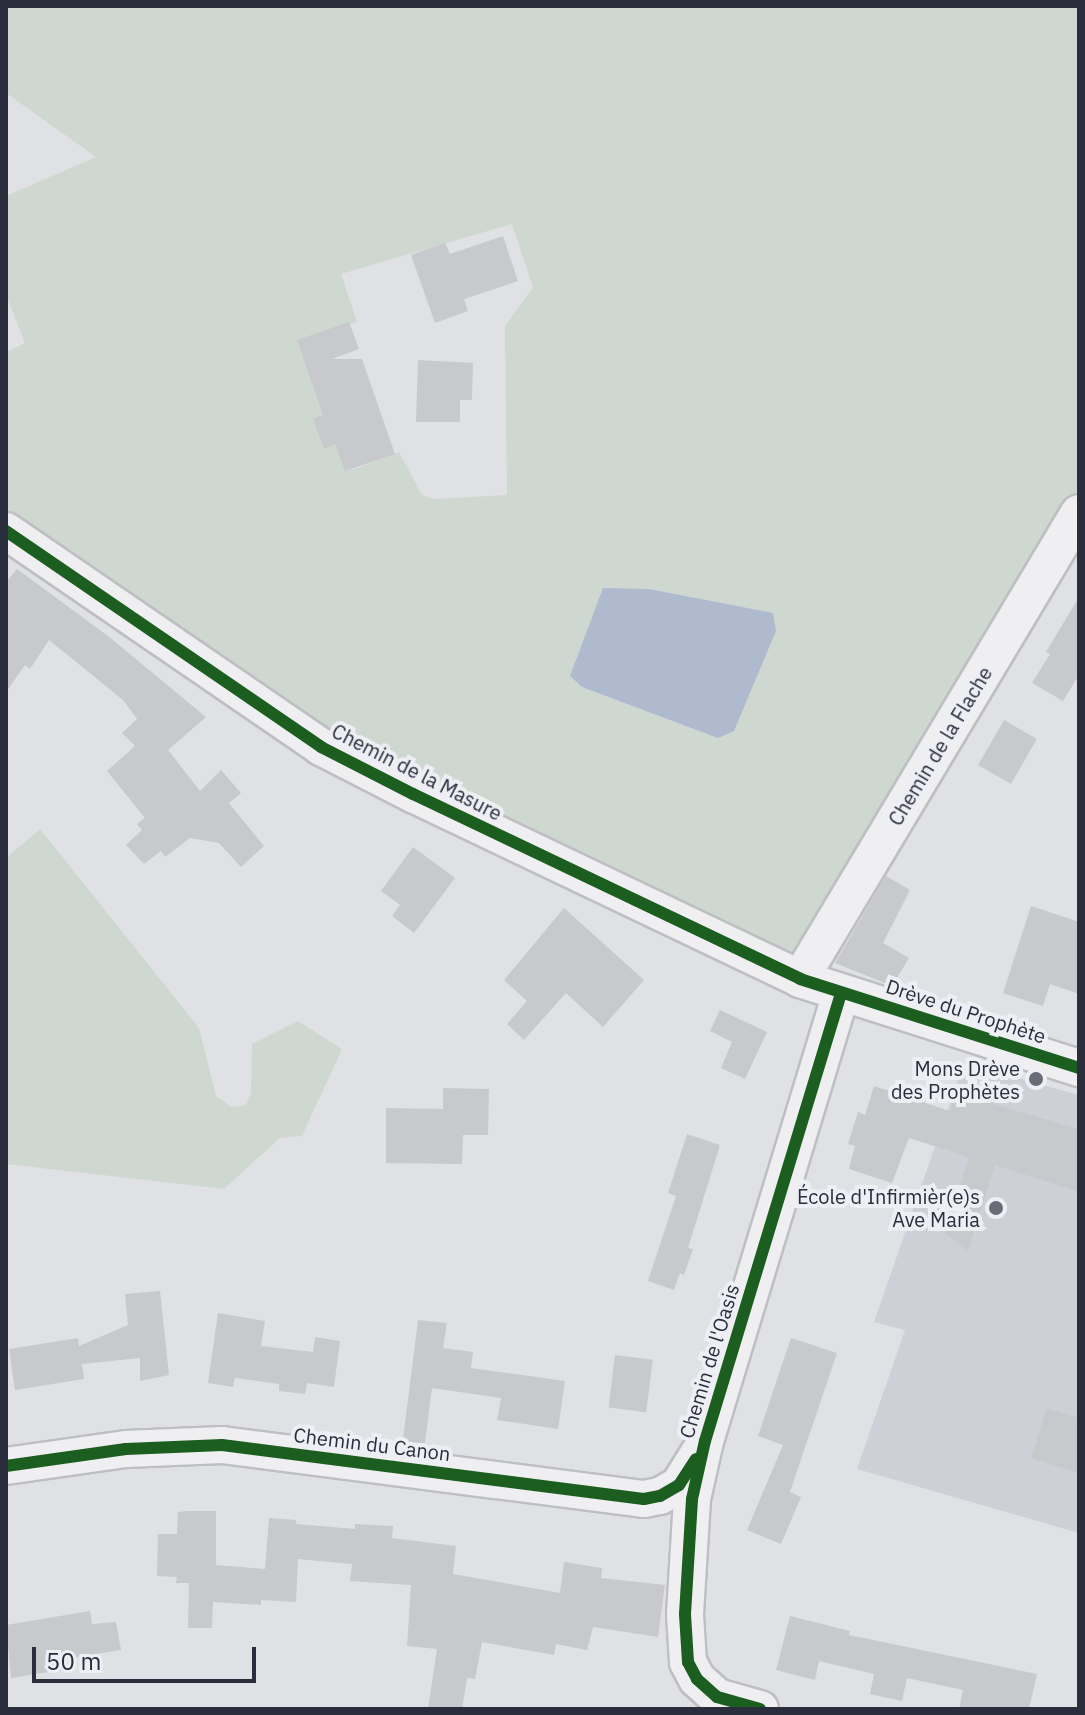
<!DOCTYPE html>
<meta charset="utf-8">
<style>
body{margin:0}
#map{position:relative;width:1085px;height:1715px;overflow:hidden;background:#e0e1e4;font-family:"IBM Plex Sans",sans-serif}
div>[style]{position:absolute}
.built>*{inset:0;background:#cfd0d7}
.green>*{inset:0;background:#cfd8d0}
.water>*{inset:0;background:#b0bace}
.building>*{inset:0;background:#c8c9cd;transform-origin:0 0}
.roads{filter:drop-shadow(2px 0 #bebfc2) drop-shadow(-2px 0 #bebfc2) drop-shadow(0 2px #bebfc2) drop-shadow(0 -2px #bebfc2)}
.minor>*{height:36px;margin:-18px;padding:0 18px;transform-origin:18px;border-radius:18px;background:#efeff2}
.cycleway>*{height:12px;margin:-6px;padding:0 6px;transform-origin:6px;border-radius:6px;background:#1b5e20}
.dots>*{width:22px;height:22px;translate:-50% -50%;box-sizing:border-box;border:4px solid #edeff4;border-radius:50%}
span{translate:-50% -50%;white-space:nowrap;text-align:center;line-height:1.15;-webkit-text-stroke:8px #edeff4;paint-order:stroke}
.street-label{font-size:20px;color:#292d3c}
.poi-label{font-size:20px;color:#292d3c}
.right{translate:-100% -50%;text-align:right}
.frame{position:absolute;inset:0;border:8px solid #292d3c;pointer-events:none}
.scale{position:absolute;left:32px;top:1647px;width:224px;height:36px;box-sizing:border-box;border:4px solid #292d3c;border-top:0;padding-left:10px;font-size:24px;line-height:28px;white-space:nowrap;color:#292d3c;-webkit-text-stroke:6px #edeff4;paint-order:stroke}
</style>
<div id="map">
<div class="built">
<i style="clip-path:polygon(964px 1063px,1079px 1095px,1079px 1533px,857px 1469px,905px 1330px,874px 1322px)"></i>
</div>
<div class="green">
<i style="clip-path:polygon(evenodd,6px 6px,1079px 6px,1079px 513px,800px 979px,483px 827px,6px 531px,6px 352px,25px 343px,6px 295px,6px 196px,96px 157px,6px 93px,6px 6px,512px 224px,533px 287px,505px 326px,507px 495px,434px 499px,422px 495px,399px 452px,352px 470px,306px 341px,357px 322px,341px 274px,512px 224px)"></i>
<i style="clip-path:polygon(40px 829px,199px 1028px,216px 1096px,232px 1107px,246px 1105px,251px 1093px,252px 1044px,298px 1021px,342px 1049px,302px 1136px,280px 1138px,224px 1189px,6px 1164px,6px 858px)"></i>
</div>
<div class="water">
<i style="clip-path:polygon(603px 588px,649px 589px,773px 613px,776px 631px,734px 731px,718px 738px,582px 687px,570px 676px)"></i>
</div>
<div class="building">
<i style="clip-path:polygon(503px 236px,518px 281px,464px 299px,468px 311px,435px 323px,411px 255px,445px 243px,450px 254px)"></i>
<i style="clip-path:polygon(349px 322px,359px 349px,332px 359px,362px 359px,395px 454px,345px 471px,335px 444px,324px 449px,313px 419px,323px 415px,297px 340px)"></i>
<i style="clip-path:polygon(418px 360px,473px 363px,472px 400px,460px 400px,460px 422px,416px 422px)"></i>
<i style="clip-path:polygon(17px 569px,108px 636px,206px 717px,168px 750px,200px 791px,221px 770px,241px 793px,229px 803px,264px 846px,241px 867px,219px 843px,190px 838px,165px 857px,161px 851px,144px 864px,126px 845px,142px 830px,137px 824px,145px 818px,107px 771px,135px 746px,122px 733px,137px 719px,123px 700px,49px 640px,30px 669px,25px 665px,6px 692px,6px 582px)"></i>
<i style="clip-path:polygon(1079px 597px,1079px 675px,1063px 701px,1032px 683px,1050px 654px,1046px 652px)"></i>
<i style="left:1004px;top:720px;width:38px;height:52px;rotate:30deg"></i>
<i style="clip-path:polygon(413px 847px,455px 878px,414px 933px,392px 916px,400px 905px,381px 891px)"></i>
<i style="clip-path:polygon(886px 876px,910px 890px,883px 943px,909px 958px,892px 986px,835px 963px)"></i>
<i style="clip-path:polygon(1031px 906px,1079px 922px,1079px 994px,1050px 984px,1043px 1006px,1003px 993px)"></i>
<i style="clip-path:polygon(564px 908px,644px 980px,603px 1027px,566px 993px,524px 1040px,507px 1024px,527px 1001px,504px 980px)"></i>
<i style="clip-path:polygon(720px 1010px,767px 1032px,745px 1079px,721px 1068px,732px 1042px,710px 1031px)"></i>
<i style="clip-path:polygon(874px 1086px,950px 1111px,956px 1093px,1079px 1129px,1079px 1192px,995px 1165px,968px 1251px,945px 1233px,969px 1157px,909px 1138px,892px 1183px,849px 1169px,855px 1146px,848px 1144px,858px 1112px,865px 1115px)"></i>
<i style="clip-path:polygon(443px 1088px,489px 1089px,488px 1135px,463px 1135px,462px 1164px,386px 1163px,386px 1108px,443px 1109px)"></i>
<i style="clip-path:polygon(687px 1134px,720px 1145px,688px 1248px,693px 1249px,684px 1275px,680px 1273px,674px 1290px,648px 1281px,676px 1196px,668px 1193px)"></i>
<i style="clip-path:polygon(160px 1291px,169px 1375px,140px 1381px,140px 1358px,82px 1364px,84px 1379px,15px 1390px,9px 1349px,78px 1338px,79px 1346px,128px 1325px,125px 1294px)"></i>
<i style="clip-path:polygon(218px 1313px,265px 1321px,261px 1346px,313px 1352px,315px 1337px,340px 1341px,334px 1387px,307px 1383px,305px 1394px,279px 1391px,279px 1384px,235px 1378px,233px 1387px,208px 1383px)"></i>
<i style="clip-path:polygon(418px 1320px,447px 1323px,443px 1348px,473px 1352px,471px 1368px,565px 1381px,558px 1429px,497px 1420px,501px 1398px,432px 1388px,424px 1450px,402px 1447px)"></i>
<i style="clip-path:polygon(791px 1338px,837px 1353px,790px 1492px,801px 1497px,781px 1544px,747px 1530px,783px 1445px,758px 1436px)"></i>
<i style="left:615px;top:1355px;width:38px;height:53px;rotate:7deg"></i>
<i style="clip-path:polygon(1047px 1408px,1079px 1418px,1079px 1473px,1031px 1458px)"></i>
<i style="clip-path:polygon(188px 1511px,216px 1511px,216px 1565px,265px 1569px,269px 1518px,296px 1520px,296px 1524px,355px 1529px,355px 1524px,393px 1526px,392px 1538px,456px 1546px,453px 1574px,560px 1593px,564px 1562px,602px 1568px,601px 1578px,665px 1585px,658px 1637px,593px 1627px,587px 1650px,556px 1644px,554px 1655px,482px 1642px,475px 1679px,467px 1678px,462px 1709px,428px 1709px,437px 1649px,407px 1646px,411px 1585px,350px 1581px,352px 1564px,298px 1559px,296px 1602px,261px 1600px,261px 1605px,213px 1602px,212px 1628px,188px 1628px,189px 1583px,176px 1583px,177px 1577px,157px 1576px,158px 1534px,177px 1534px,178px 1512px)"></i>
<i style="clip-path:polygon(90px 1611px,92px 1624px,116px 1622px,121px 1650px,59px 1660px,61px 1670px,11px 1678px,6px 1625px)"></i>
<i style="clip-path:polygon(790px 1616px,850px 1631px,849px 1635px,1037px 1674px,1029px 1709px,959px 1709px,963px 1690px,907px 1678px,902px 1701px,870px 1694px,874px 1674px,819px 1661px,815px 1680px,776px 1670px)"></i>
</div>
<div class="roads">
<div class="minor">
<i style="left:6px;top:531px;width:382px;rotate:34.4deg"></i>
<i style="left:321px;top:747px;width:103px;rotate:27.1deg"></i>
<i style="left:413px;top:794px;width:429px;rotate:25.5deg"></i>
<i style="left:800px;top:979px;width:293px;rotate:17.7deg"></i>
<i style="left:800px;top:979px;width:543px;rotate:-59.09deg"></i>
<i style="left:6px;top:1466px;width:121px;rotate:-8.1deg"></i>
<i style="left:126px;top:1449px;width:96px;rotate:-2.4deg"></i>
<i style="left:222px;top:1445px;width:425px;rotate:7.3deg"></i>
<i style="left:644px;top:1499px;width:16px;rotate:-11deg"></i>
<i style="left:660px;top:1496px;width:22px;rotate:-30deg"></i>
<i style="left:679px;top:1485px;width:38px;rotate:-58deg"></i>
<i style="left:760px;top:1709px;width:45px;rotate:-164.4deg"></i>
<i style="left:717px;top:1697px;width:27px;rotate:-138deg"></i>
<i style="left:697px;top:1679px;width:19px;rotate:-118deg"></i>
<i style="left:688px;top:1662px;width:48px;rotate:-93.6deg"></i>
<i style="left:685px;top:1614px;width:115px;rotate:-86.5deg"></i>
<i style="left:692px;top:1499px;width:59px;rotate:-77.4deg"></i>
<i style="left:705px;top:1441px;width:468px;rotate:-73.1deg"></i>
</div>
</div>
<div class="cycleway">
<i style="left:6px;top:531px;width:382px;rotate:34.4deg"></i>
<i style="left:321px;top:747px;width:103px;rotate:27.1deg"></i>
<i style="left:413px;top:794px;width:429px;rotate:25.5deg"></i>
<i style="left:800px;top:979px;width:293px;rotate:17.7deg"></i>
<i style="left:6px;top:1466px;width:121px;rotate:-8.1deg"></i>
<i style="left:126px;top:1449px;width:96px;rotate:-2.4deg"></i>
<i style="left:222px;top:1445px;width:425px;rotate:7.3deg"></i>
<i style="left:644px;top:1499px;width:16px;rotate:-11deg"></i>
<i style="left:660px;top:1496px;width:22px;rotate:-30deg"></i>
<i style="left:679px;top:1485px;width:31px;rotate:-57deg"></i>
<i style="left:760px;top:1709px;width:45px;rotate:-164.4deg"></i>
<i style="left:717px;top:1697px;width:27px;rotate:-138deg"></i>
<i style="left:697px;top:1679px;width:19px;rotate:-118deg"></i>
<i style="left:688px;top:1662px;width:48px;rotate:-93.6deg"></i>
<i style="left:685px;top:1614px;width:115px;rotate:-86.5deg"></i>
<i style="left:692px;top:1499px;width:59px;rotate:-77.4deg"></i>
<i style="left:705px;top:1441px;width:468px;rotate:-73.1deg"></i>
</div>
<div class="dots">
<i style="left:1036px;top:1079px;background:#696c77"></i>
<i style="left:996px;top:1208px;background:#696c77"></i>
</div>
<div class="street-label">
<span style="left:940px;top:746px;rotate:-59deg">Chemin de la Flache</span>
<span style="left:417px;top:772px;rotate:27deg">Chemin de la Masure</span>
<span style="left:966px;top:1011px;rotate:18deg">Drève du Prophète</span>
<span style="left:709px;top:1361px;rotate:-73deg">Chemin de l'Oasis</span>
<span style="left:372px;top:1444px;rotate:7deg">Chemin du Canon</span>
</div>
<div class="poi-label">
<span class="right" style="left:1020px;top:1080px">Mons Drève<br>des Prophètes</span>
<span class="right" style="left:980px;top:1208px">École d'Infirmièr(e)s<br>Ave Maria</span>
</div>
<div class="frame"></div>
<div class="scale">50 m</div>
</div>
